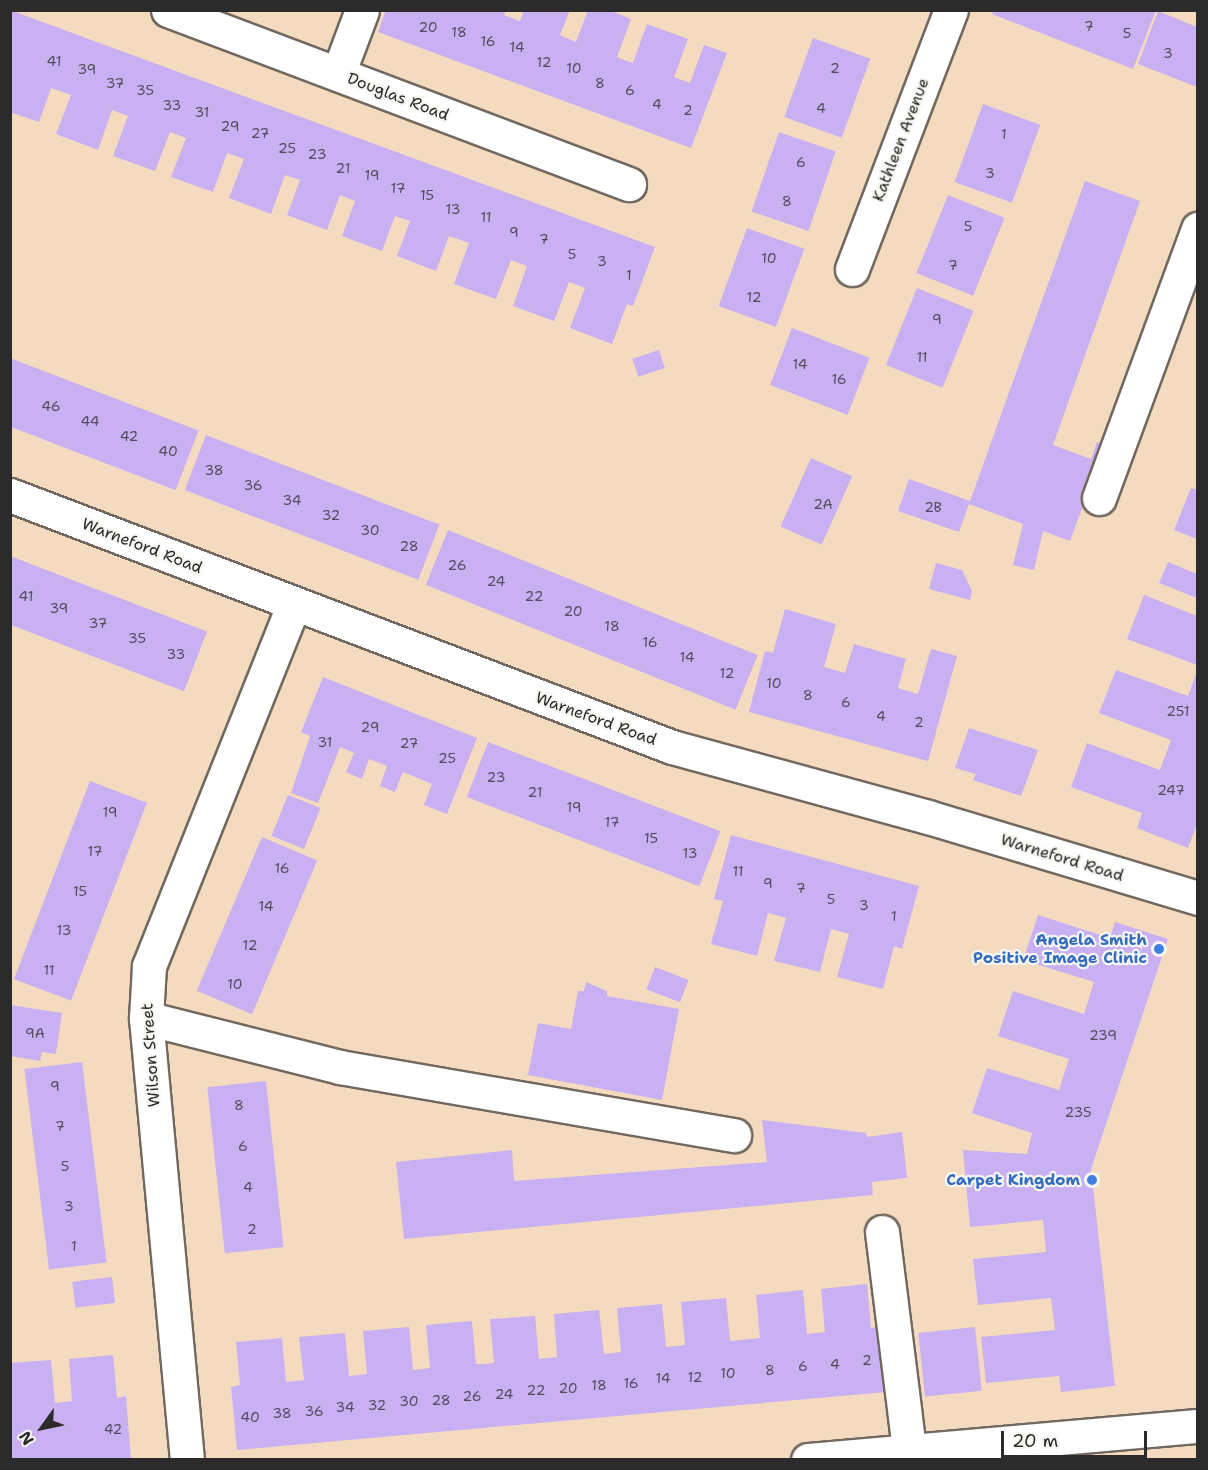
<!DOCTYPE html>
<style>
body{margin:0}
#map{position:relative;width:1208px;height:1470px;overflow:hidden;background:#f4dbbf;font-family:"Shantell Sans",sans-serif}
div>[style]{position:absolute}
.building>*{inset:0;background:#c9b0f3;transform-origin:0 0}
.roads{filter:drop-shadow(2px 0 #71695f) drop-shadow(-2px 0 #71695f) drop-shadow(0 2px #71695f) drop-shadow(0 -2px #71695f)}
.minor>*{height:33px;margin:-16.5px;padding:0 16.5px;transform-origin:16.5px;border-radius:16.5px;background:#fff}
.dots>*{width:16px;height:16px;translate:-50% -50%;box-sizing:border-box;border:3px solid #f6f6f2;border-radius:50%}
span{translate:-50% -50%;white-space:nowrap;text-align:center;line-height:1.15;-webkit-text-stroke:4.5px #f6f6f2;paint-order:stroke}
.number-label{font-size:14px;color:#524c5d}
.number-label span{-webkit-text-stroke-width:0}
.street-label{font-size:16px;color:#2b2b2b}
.shop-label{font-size:16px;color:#366cbe;font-weight:700}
.right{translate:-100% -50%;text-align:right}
.frame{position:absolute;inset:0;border:12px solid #2b2b2b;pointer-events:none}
.north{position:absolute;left:12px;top:1398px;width:60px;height:60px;-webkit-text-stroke:4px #f6f6f2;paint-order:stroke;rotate:237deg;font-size:16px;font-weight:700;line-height:24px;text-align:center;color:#2b2b2b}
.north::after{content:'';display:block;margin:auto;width:21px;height:27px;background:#2b2b2b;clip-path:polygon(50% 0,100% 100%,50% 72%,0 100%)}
.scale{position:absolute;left:1001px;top:1431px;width:146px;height:27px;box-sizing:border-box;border:3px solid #2b2b2b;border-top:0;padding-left:8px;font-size:18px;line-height:21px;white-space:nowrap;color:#2b2b2b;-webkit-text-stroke:4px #f6f6f2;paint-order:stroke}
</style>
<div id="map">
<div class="building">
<i style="clip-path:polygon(10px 10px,655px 247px,633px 306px,627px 304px,612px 344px,570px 328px,585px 288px,569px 282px,554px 321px,513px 306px,527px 266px,511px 260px,496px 299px,454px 284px,469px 243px,449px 236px,436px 271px,397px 256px,410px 221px,395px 216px,382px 251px,342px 236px,355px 201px,340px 195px,327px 230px,287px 215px,300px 180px,285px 175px,271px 214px,229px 198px,244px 159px,227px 153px,213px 192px,171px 177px,186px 138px,170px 132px,155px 171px,113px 156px,128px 116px,112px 110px,98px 150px,56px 134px,71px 95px,51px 88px,39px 122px,10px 112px)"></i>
<i style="clip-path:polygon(386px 10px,506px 10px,504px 15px,520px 21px,524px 10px,570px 10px,560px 35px,576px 42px,588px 10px,609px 10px,631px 19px,617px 57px,624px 60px,633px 63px,647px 24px,688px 39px,674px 77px,690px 83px,704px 45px,727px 53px,691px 148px,378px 32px)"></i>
<i style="clip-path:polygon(994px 10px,1156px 10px,1133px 69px,992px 14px)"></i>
<i style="clip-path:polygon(1158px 11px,1197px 27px,1197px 87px,1138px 64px)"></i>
<i style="left:813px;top:38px;width:61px;height:84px;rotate:20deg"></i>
<i style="left:983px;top:104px;width:61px;height:83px;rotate:20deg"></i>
<i style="left:779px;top:132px;width:60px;height:84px;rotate:19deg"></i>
<i style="clip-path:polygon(1085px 181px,1140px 201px,1053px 445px,1091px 459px,1097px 442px,1105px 445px,1070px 541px,1043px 531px,1034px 570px,1013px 565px,1023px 524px,969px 504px,959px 532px,898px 511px,909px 479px,970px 501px)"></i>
<i style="left:948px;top:195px;width:61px;height:84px;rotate:22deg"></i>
<i style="left:747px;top:228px;width:61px;height:83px;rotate:20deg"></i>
<i style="left:917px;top:288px;width:61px;height:83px;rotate:22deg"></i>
<i style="left:792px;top:328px;width:83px;height:61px;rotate:21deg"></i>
<i style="left:659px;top:350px;width:19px;height:28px;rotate:72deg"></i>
<i style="left:10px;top:358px;width:202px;height:64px;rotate:21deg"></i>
<i style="left:206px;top:435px;width:250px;height:59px;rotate:21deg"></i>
<i style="left:811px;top:458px;width:45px;height:75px;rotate:24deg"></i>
<i style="clip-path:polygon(1191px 488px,1197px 490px,1197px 539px,1174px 530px)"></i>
<i style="left:448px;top:530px;width:334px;height:59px;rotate:22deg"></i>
<i style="left:10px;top:556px;width:211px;height:64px;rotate:21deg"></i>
<i style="clip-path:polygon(1168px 562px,1197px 574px,1197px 598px,1159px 583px)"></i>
<i style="clip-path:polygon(936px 563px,962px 570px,972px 591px,970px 600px,929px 589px)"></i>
<i style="clip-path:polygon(1144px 595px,1197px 616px,1197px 665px,1127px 639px)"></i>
<i style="clip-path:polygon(785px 609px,836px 624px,824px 667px,845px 673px,854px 644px,906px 659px,898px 688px,918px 694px,931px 649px,957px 656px,928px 761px,749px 712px,765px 651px,773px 653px)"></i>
<i style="clip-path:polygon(1116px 670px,1188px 696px,1197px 671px,1197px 824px,1188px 848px,1137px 828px,1142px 813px,1071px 787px,1087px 743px,1160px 770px,1171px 740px,1099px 713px)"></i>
<i style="clip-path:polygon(323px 677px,477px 738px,447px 814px,424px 805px,432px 784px,403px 772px,395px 792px,380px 786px,387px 766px,369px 759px,362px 779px,346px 772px,354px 753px,340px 747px,318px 803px,291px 793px,310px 736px,301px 732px)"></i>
<i style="clip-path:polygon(969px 728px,1038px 750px,1021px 796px,973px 780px,976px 774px,955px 768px)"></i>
<i style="left:488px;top:742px;width:249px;height:59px;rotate:21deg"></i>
<i style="left:90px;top:781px;width:61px;height:212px;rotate:21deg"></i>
<i style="left:288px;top:795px;width:35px;height:44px;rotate:22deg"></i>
<i style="clip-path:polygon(731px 835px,919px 886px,902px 949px,894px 946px,883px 989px,837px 977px,849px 934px,831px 929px,820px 972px,774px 961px,786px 918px,768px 913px,757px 956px,711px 944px,723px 901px,714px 899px)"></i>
<i style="left:262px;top:837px;width:60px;height:167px;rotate:23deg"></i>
<i style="clip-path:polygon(1038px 915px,1110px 938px,1115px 922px,1168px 939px,1091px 1169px,1115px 1386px,1061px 1392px,1059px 1376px,986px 1383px,981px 1337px,1055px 1330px,1051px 1298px,978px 1305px,973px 1259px,1046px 1252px,1043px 1220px,970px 1227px,963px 1150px,1027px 1154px,1032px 1133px,972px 1113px,987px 1068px,1059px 1090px,1069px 1059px,998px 1036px,1013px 991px,1084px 1014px,1094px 982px,1023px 960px)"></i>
<i style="left:655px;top:967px;width:36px;height:24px;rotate:21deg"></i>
<i style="clip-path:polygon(586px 982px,607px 991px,607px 996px,679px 1009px,662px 1100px,528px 1075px,538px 1023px,571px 1029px,578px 991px,584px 991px)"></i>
<i style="clip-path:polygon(10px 1005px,62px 1013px,56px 1054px,42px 1052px,40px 1061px,10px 1056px)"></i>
<i style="left:82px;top:1062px;width:202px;height:58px;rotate:83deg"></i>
<i style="left:266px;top:1081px;width:167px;height:59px;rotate:84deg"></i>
<i style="clip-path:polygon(762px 1120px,866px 1133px,867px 1137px,902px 1132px,907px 1178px,872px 1182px,873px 1195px,404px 1239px,396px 1162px,512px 1150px,514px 1181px,767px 1162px)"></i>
<i style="left:112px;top:1277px;width:26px;height:40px;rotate:83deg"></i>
<i style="clip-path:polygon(867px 1284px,871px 1328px,880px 1327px,886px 1392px,237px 1450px,231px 1387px,240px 1385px,236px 1342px,282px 1338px,286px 1382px,304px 1380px,299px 1337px,345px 1333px,349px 1376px,367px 1374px,363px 1331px,409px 1327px,413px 1370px,422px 1369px,430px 1368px,426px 1325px,472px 1321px,476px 1364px,485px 1364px,494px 1363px,490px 1319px,535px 1316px,539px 1359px,557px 1357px,554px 1314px,599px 1310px,604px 1354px,621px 1352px,617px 1308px,662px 1304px,666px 1347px,685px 1345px,681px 1302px,726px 1298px,730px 1341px,760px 1338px,756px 1295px,803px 1290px,807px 1334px,825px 1332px,821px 1289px)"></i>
<i style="left:975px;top:1327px;width:64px;height:57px;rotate:84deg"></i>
<i style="clip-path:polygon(113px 1355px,117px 1398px,126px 1396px,131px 1460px,10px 1460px,10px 1363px,51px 1360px,55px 1403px,72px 1401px,69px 1359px)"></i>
</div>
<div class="roads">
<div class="minor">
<i style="left:168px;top:10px;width:493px;rotate:20.7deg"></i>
<i style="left:338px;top:74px;width:68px;rotate:-69.4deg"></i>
<i style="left:852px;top:269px;width:277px;rotate:-69.1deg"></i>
<i style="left:10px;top:495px;width:708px;rotate:20.84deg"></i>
<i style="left:672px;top:747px;width:265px;rotate:15.3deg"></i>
<i style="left:928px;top:817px;width:282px;rotate:16.7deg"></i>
<i style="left:1099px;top:498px;width:287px;rotate:-69.8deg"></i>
<i style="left:146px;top:1018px;width:200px;rotate:14.2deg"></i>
<i style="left:340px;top:1067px;width:400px;rotate:9.8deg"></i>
<i style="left:882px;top:1232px;width:220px;rotate:82.9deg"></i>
<i style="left:187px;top:1460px;width:444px;rotate:-95.3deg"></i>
<i style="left:146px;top:1018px;width:52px;rotate:-86.7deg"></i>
<i style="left:149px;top:966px;width:388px;rotate:-68.2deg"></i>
<i style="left:808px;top:1460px;width:391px;rotate:-5deg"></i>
</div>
</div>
<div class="dots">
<i style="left:1159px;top:949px;background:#3f7fe0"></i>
<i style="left:1092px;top:1180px;background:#3f7fe0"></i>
</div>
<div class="number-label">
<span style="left:1089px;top:26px">7</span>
<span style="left:428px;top:27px">20</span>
<span style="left:459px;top:32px">18</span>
<span style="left:1127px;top:33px">5</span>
<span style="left:488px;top:41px">16</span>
<span style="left:517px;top:47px">14</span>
<span style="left:1168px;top:53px">3</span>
<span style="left:54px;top:61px">41</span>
<span style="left:544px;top:62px">12</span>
<span style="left:574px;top:68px">10</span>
<span style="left:835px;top:68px">2</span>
<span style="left:87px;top:69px">39</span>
<span style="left:115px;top:83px">37</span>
<span style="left:600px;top:83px">8</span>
<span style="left:145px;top:90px">35</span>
<span style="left:630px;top:90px">6</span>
<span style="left:657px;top:104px">4</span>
<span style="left:172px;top:105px">33</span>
<span style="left:821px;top:108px">4</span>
<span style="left:688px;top:110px">2</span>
<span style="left:202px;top:112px">31</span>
<span style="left:230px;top:126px">29</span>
<span style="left:260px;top:133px">27</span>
<span style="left:1004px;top:134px">1</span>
<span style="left:287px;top:148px">25</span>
<span style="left:317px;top:154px">23</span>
<span style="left:801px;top:162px">6</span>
<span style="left:343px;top:168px">21</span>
<span style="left:990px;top:173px">3</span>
<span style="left:372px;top:175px">19</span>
<span style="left:398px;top:188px">17</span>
<span style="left:427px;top:195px">15</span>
<span style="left:787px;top:201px">8</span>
<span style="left:453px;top:209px">13</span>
<span style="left:486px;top:217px">11</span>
<span style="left:968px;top:226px">5</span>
<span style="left:514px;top:232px">9</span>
<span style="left:544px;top:239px">7</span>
<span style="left:572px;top:254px">5</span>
<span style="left:769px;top:258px">10</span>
<span style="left:602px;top:261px">3</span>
<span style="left:953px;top:265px">7</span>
<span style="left:629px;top:275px">1</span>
<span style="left:754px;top:297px">12</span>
<span style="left:937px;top:319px">9</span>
<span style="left:922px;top:357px">11</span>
<span style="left:800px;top:364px">14</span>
<span style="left:839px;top:379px">16</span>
<span style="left:51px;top:406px">46</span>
<span style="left:90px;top:421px">44</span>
<span style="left:129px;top:436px">42</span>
<span style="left:168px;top:451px">40</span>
<span style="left:214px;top:470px">38</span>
<span style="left:253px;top:485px">36</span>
<span style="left:292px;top:500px">34</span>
<span style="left:823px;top:504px">2A</span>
<span style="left:933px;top:507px">2B</span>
<span style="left:331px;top:515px">32</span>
<span style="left:370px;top:530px">30</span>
<span style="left:409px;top:546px">28</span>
<span style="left:457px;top:565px">26</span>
<span style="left:496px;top:581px">24</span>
<span style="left:26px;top:596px">41</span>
<span style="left:534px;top:596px">22</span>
<span style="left:59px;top:608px">39</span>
<span style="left:573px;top:611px">20</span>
<span style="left:98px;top:623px">37</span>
<span style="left:612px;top:626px">18</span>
<span style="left:137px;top:638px">35</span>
<span style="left:650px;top:642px">16</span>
<span style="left:176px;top:654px">33</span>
<span style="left:687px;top:657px">14</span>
<span style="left:727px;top:673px">12</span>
<span style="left:774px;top:683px">10</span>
<span style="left:808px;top:695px">8</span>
<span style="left:846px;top:702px">6</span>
<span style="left:1178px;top:711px">251</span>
<span style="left:881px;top:716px">4</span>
<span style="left:919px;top:722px">2</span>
<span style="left:370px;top:727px">29</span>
<span style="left:325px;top:742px">31</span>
<span style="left:409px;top:743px">27</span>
<span style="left:447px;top:758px">25</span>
<span style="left:496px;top:777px">23</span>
<span style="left:1171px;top:790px">247</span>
<span style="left:535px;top:792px">21</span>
<span style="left:574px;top:807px">19</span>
<span style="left:110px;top:812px">19</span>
<span style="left:612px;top:822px">17</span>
<span style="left:651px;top:838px">15</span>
<span style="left:95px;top:851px">17</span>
<span style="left:690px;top:853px">13</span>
<span style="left:282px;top:868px">16</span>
<span style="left:738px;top:871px">11</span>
<span style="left:768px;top:883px">9</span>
<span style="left:801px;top:888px">7</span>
<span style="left:80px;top:891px">15</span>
<span style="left:831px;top:899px">5</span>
<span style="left:864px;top:905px">3</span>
<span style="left:266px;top:906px">14</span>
<span style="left:894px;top:916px">1</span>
<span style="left:64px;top:930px">13</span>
<span style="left:250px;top:945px">12</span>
<span style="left:49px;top:970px">11</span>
<span style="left:235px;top:984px">10</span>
<span style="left:35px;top:1033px">9A</span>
<span style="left:1103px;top:1035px">239</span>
<span style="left:55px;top:1086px">9</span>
<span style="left:239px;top:1105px">8</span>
<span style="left:1078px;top:1112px">235</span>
<span style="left:60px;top:1126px">7</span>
<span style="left:243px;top:1146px">6</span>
<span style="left:65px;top:1166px">5</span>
<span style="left:248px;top:1187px">4</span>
<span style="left:69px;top:1206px">3</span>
<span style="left:252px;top:1229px">2</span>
<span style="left:74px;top:1246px">1</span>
<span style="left:867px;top:1360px">2</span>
<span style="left:835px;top:1364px">4</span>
<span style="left:803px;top:1366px">6</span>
<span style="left:770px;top:1370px">8</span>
<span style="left:728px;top:1373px">10</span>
<span style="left:695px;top:1377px">12</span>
<span style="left:663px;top:1378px">14</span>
<span style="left:631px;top:1383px">16</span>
<span style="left:599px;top:1385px">18</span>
<span style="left:568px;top:1388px">20</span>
<span style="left:536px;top:1390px">22</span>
<span style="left:504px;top:1394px">24</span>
<span style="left:472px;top:1396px">26</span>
<span style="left:441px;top:1400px">28</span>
<span style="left:409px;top:1401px">30</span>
<span style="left:377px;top:1405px">32</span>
<span style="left:345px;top:1407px">34</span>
<span style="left:314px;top:1411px">36</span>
<span style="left:282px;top:1413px">38</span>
<span style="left:250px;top:1417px">40</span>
<span style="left:113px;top:1429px">42</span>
</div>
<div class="street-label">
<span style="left:398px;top:97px;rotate:21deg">Douglas Road</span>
<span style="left:901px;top:140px;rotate:-69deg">Kathleen Avenue</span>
<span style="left:142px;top:546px;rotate:21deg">Warneford Road</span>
<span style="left:596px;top:719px;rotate:20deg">Warneford Road</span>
<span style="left:1062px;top:858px;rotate:17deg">Warneford Road</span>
<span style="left:151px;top:1055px;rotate:-94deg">Wilson Street</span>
</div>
<div class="shop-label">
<span class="right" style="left:1147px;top:949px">Angela Smith<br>Positive Image Clinic</span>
<span class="right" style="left:1080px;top:1180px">Carpet Kingdom</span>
</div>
<div class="frame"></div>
<div class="north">N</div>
<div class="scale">20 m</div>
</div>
